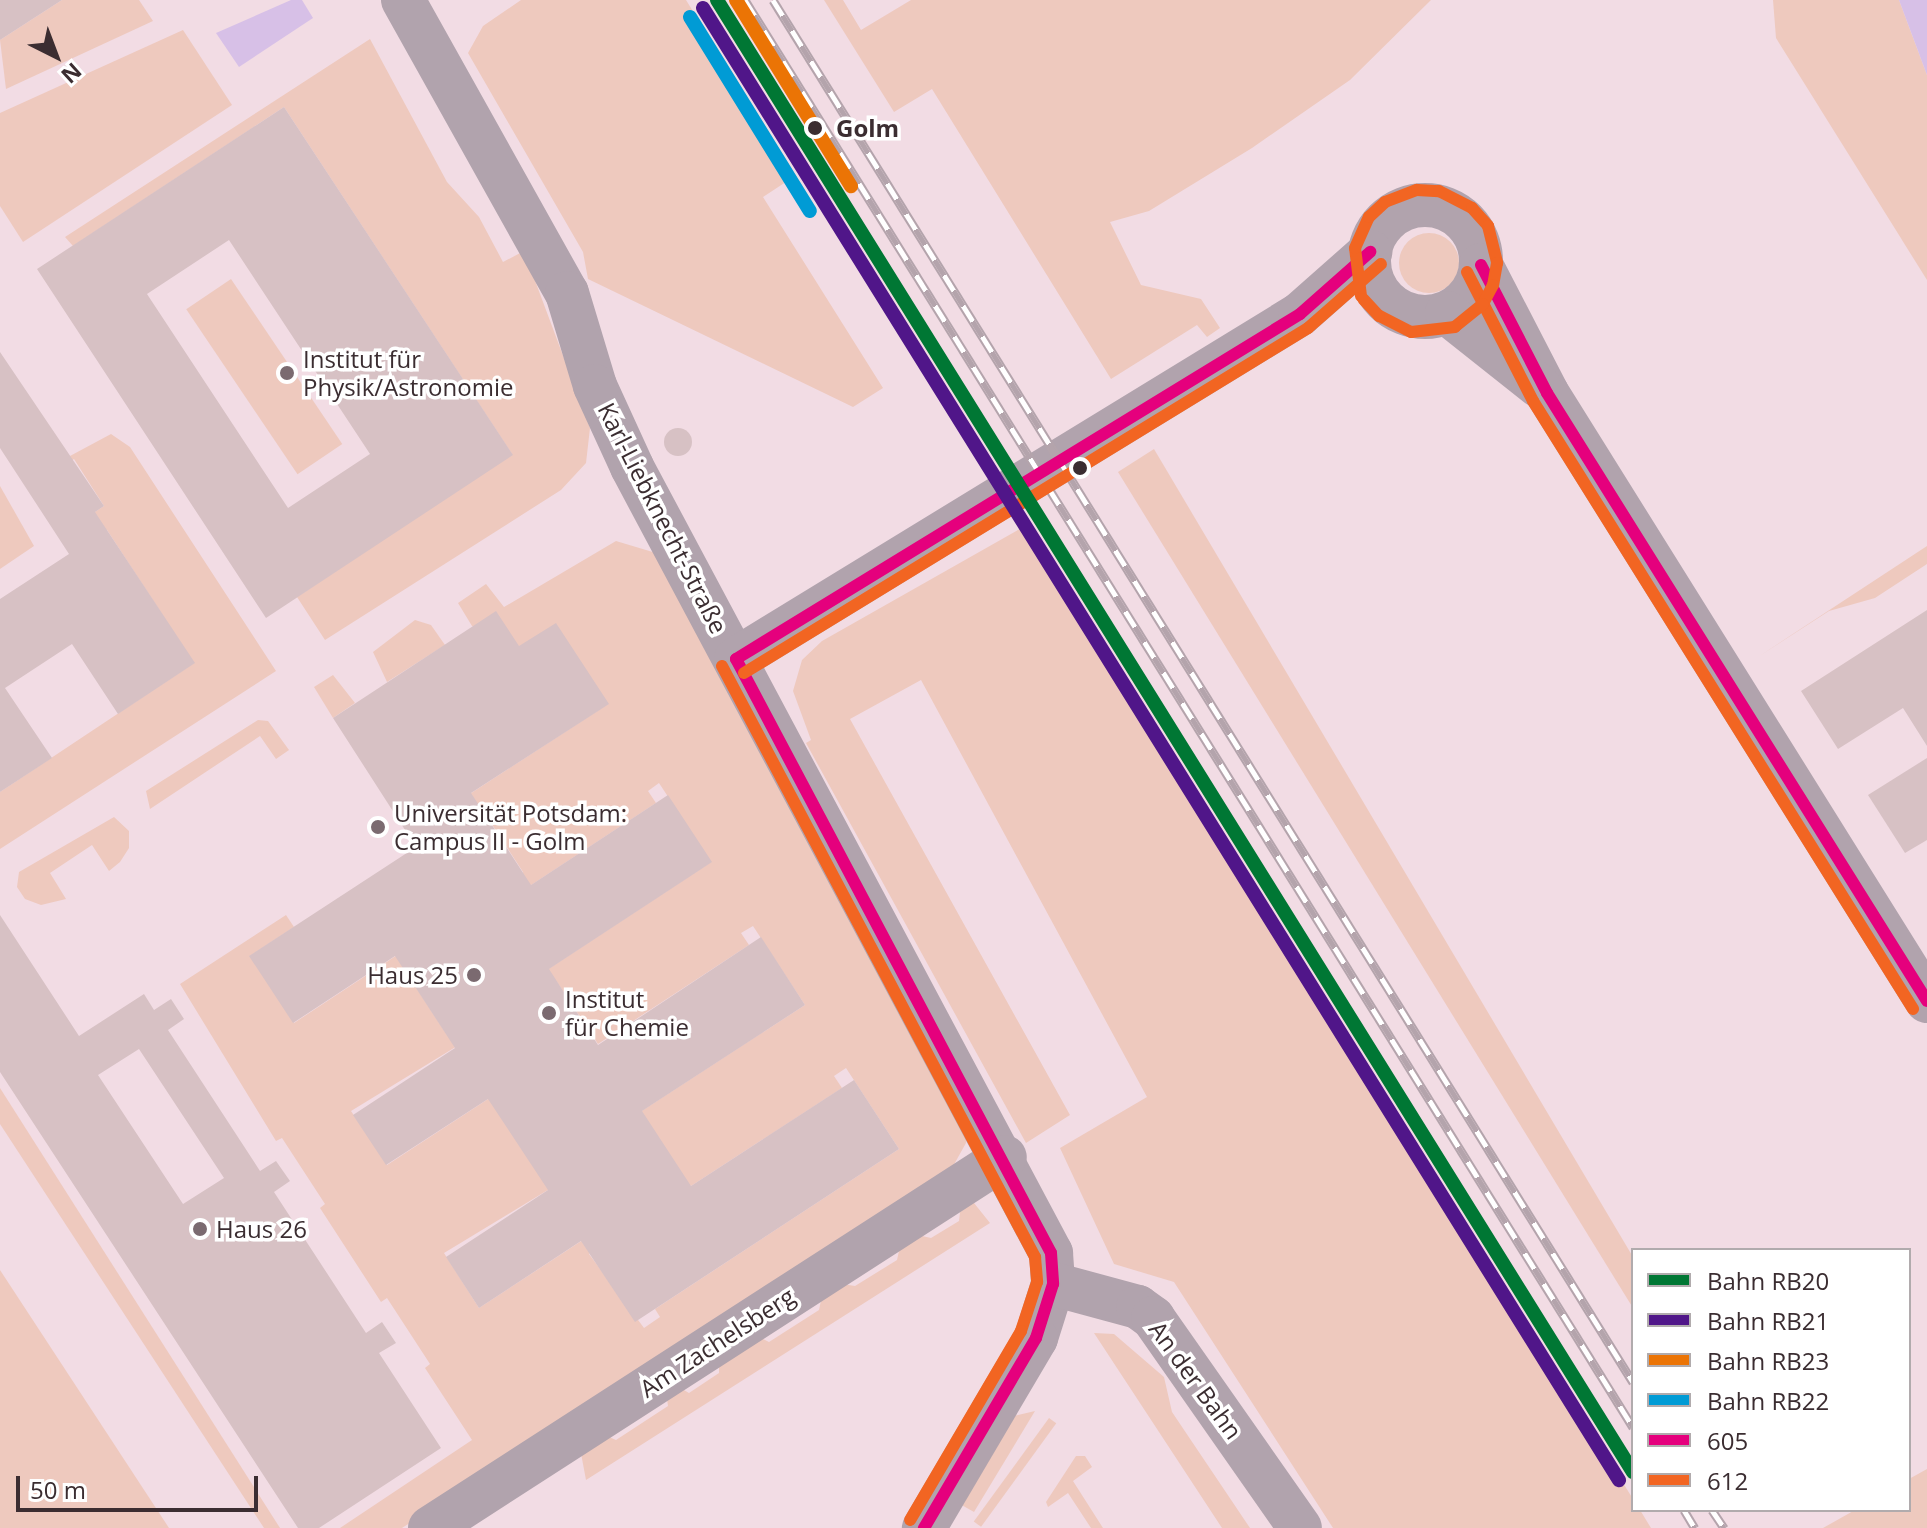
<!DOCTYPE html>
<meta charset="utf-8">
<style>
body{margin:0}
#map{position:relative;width:1927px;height:1528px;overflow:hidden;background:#f2dce4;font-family:"Open Sans",sans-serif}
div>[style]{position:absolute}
.green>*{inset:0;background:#eec9be;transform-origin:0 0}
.round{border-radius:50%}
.water>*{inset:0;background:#d7c0e7}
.building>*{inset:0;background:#d7c1c4}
.minor>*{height:44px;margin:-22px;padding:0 22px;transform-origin:22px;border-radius:22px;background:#b1a3ad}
.minor>.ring{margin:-22px;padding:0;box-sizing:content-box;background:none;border:44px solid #b1a3ad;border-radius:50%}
.rail>*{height:9px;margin-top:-4.5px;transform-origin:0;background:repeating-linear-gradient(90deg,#fff 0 18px,#b4a4ac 0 36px);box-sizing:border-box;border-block:2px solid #b4a4ac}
.bus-1>*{height:12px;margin:-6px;padding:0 6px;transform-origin:6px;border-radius:6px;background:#e5007d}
.bus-2>*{height:12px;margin:-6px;padding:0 6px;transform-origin:6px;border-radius:6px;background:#f26522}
.rail-1>*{height:14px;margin:-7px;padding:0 7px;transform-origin:7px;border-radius:7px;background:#007734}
.rail-2>*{height:14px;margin:-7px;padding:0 7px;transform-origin:7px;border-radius:7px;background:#501689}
.rail-3>*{height:14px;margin:-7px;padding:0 7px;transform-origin:7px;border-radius:7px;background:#eb7405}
.rail-4>*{height:14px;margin:-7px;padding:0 7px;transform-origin:7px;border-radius:7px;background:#009bd5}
.dots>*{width:22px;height:22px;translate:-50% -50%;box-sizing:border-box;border:4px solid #fff;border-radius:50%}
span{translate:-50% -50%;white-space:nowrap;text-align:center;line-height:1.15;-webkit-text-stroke:7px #fff;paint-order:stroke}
.stop-label{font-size:24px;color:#3b2d31;font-weight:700}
.left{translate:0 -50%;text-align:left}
.poi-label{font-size:24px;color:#3b2d31}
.right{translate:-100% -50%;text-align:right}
.street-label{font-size:24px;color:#3b2d31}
.legend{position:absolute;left:1631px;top:1248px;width:280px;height:264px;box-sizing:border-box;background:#fff;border:2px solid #b1abad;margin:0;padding:10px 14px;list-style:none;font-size:24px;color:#3b2d31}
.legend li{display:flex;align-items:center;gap:16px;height:40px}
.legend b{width:40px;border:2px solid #b1abad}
.north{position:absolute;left:16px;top:16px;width:80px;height:80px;-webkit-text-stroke:6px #fff;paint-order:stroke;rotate:138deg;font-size:22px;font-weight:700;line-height:32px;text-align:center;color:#3b2d31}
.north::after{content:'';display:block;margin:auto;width:28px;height:36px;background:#3b2d31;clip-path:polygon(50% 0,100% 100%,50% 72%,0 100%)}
.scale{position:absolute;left:16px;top:1476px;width:242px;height:36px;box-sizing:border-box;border:4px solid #3b2d31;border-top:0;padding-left:10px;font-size:24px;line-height:28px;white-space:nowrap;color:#3b2d31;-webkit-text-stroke:6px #fff;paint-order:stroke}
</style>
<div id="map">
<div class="green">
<i style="clip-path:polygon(62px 0,139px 0,153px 21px,6px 89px,0 40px)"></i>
<i style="clip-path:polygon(521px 0,686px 0,795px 176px,763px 197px,883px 388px,853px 407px,588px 279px,583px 252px,468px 53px,483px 26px)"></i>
<i style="clip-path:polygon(824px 0,843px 0,861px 30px,911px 0,1431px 0,1350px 80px,1252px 148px,1149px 211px,1110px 222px,1141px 285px,1201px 299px,1220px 328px,1207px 337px,1197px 325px,1111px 379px,932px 89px,894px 112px)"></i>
<i style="clip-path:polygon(1773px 0,1899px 0,1927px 75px,1927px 280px,1776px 38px)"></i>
<i style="clip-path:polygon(183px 30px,232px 105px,23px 242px,0 206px,0 113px)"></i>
<i style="clip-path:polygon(370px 39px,447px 182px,479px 217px,503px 262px,524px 251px,590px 428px,586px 463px,561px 490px,325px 640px,297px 597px,512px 454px,284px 107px,73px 246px,65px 237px)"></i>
<i class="round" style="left:1399px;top:233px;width:60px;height:60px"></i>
<i style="left:231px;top:279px;width:199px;height:54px;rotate:56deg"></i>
<i style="clip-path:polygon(111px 434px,130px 447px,276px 671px,0 849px,0 792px,194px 663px,107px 530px,72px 527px,104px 506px,74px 459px,46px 477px,42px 471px)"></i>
<i style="clip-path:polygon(1154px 449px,1633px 1257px,1633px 1308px,1118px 472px)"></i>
<i style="clip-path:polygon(0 486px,34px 546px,0 569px)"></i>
<i style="clip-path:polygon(1025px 526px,1633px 1499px,1633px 1510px,1640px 1510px,1651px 1528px,1333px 1528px,1174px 1282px,1114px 1264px,1060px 1148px,1147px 1097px,921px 680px,850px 719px,1070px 1115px,1026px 1143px,806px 743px,811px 740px,793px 691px,802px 660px,822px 641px)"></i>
<i style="clip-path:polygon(616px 541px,656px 553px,968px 1125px,966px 1143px,947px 1177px,402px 1528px,340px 1528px,472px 1440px,425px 1368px,430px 1364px,387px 1298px,381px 1302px,320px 1208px,325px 1204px,282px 1138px,276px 1141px,180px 984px,286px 915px,294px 927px,250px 956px,294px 1023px,432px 932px,404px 969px,447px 1035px,467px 1040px,351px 1111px,387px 1165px,525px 1075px,561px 1182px,444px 1253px,479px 1308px,618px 1217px,589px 1254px,644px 1328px,660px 1317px,655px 1309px,899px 1149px,846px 1068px,834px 1076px,842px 1088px,691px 1186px,617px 1127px,805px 1005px,753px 926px,741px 933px,749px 945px,598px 1044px,557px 982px,524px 985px,711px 862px,659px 783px,648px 791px,656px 803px,519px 893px,523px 872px,480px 806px,459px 801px,608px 704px,519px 646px,472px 626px,458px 603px,486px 584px,504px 607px)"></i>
<i style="clip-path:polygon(1927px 546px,1927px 564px,1875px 598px,1829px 611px,1758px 657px)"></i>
<i style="clip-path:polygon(415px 620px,431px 625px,445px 645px,387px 682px,373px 652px)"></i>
<i style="clip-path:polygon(333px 675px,355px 703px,333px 718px,314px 687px)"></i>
<i style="clip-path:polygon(258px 720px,268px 721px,289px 750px,276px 759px,260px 736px,150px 809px,146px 791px)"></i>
<i style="clip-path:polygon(114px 817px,129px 831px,129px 848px,120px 862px,109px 871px,92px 845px,50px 873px,66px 899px,41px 905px,25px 899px,17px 887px,19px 872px)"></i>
<i style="clip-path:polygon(0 1088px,280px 1528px,264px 1528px,0 1124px)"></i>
<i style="clip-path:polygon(970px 1198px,990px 1223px,586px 1480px,580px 1448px,602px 1434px,616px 1440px,668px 1406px,666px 1392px,677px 1386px,689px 1393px,719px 1373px,719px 1358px,755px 1335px,769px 1342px,819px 1310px,823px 1291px,836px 1283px,855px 1286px,897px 1260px,901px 1242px,913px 1234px,931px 1238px,959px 1221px,961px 1204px)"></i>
<i style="clip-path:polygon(0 1270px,169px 1528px,0 1528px)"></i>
<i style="clip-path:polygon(1094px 1333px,1114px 1334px,1164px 1377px,1172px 1412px,1250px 1528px,1222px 1528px)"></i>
<i style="clip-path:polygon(1035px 1411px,974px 1512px,958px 1503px,1010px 1417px)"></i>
<i style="left:1049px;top:1418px;width:9px;height:128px;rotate:36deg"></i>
<i style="clip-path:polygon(1076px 1456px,1085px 1456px,1092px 1467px,1073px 1481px,1103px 1528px,1091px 1528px,1068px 1493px,1048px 1507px,1046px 1502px)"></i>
<i style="clip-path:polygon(1927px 1469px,1927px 1528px,1823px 1528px,1855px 1510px,1909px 1510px,1909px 1479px)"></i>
</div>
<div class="water">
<i style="clip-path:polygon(291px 0,302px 0,313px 18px,239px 67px,216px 33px)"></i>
<i style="clip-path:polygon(1899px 0,1927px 0,1927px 75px)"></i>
</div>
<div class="building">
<i style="clip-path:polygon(0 0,62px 0,0 40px)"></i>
<i style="clip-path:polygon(evenodd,284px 107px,513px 455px,266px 618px,37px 269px,284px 107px,229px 240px,370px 454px,288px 508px,147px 294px,229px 240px)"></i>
<i style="clip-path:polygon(0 352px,104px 506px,95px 512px,195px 663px,118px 714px,72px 644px,5px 688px,52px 758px,0 792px,0 599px,69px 554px,0 448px)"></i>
<i class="round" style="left:664px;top:428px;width:28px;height:28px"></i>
<i style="clip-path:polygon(1927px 610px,1927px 746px,1903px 708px,1838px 749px,1801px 691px)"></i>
<i style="clip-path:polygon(496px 611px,519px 646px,556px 623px,609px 704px,471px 793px,531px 885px,668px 795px,712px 862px,549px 969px,598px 1045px,761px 937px,805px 1005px,642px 1111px,691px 1186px,854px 1080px,899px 1149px,635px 1322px,581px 1241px,479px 1308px,446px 1257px,548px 1190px,488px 1099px,386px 1165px,353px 1115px,455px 1048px,395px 956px,293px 1023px,249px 956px,416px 847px,333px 718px)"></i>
<i style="clip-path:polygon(1927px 758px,1927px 840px,1905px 853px,1868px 795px)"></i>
<i style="clip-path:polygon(evenodd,0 915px,79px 1036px,144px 994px,154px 1010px,171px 999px,184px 1019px,168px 1030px,260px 1171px,276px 1161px,290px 1181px,274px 1192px,366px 1333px,382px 1322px,396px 1343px,379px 1353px,441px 1448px,319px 1528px,298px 1528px,0 1072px,0 915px,139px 1049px,224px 1178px,183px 1204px,98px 1075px,139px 1049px)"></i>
</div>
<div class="minor">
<i style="left:403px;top:0;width:336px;rotate:60.8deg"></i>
<i style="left:567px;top:293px;width:97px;rotate:73.2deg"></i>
<i style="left:595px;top:386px;width:89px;rotate:65.4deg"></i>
<i style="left:632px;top:467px;width:891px;rotate:61.94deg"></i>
<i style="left:1051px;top:1253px;width:31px;rotate:86deg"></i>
<i style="left:1053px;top:1284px;width:57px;rotate:107.5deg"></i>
<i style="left:1036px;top:1338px;width:221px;rotate:120.5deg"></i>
<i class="ring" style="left:1369px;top:205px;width:68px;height:68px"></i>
<i style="left:1481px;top:265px;width:144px;rotate:62.7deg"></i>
<i style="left:1547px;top:393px;width:717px;rotate:57.99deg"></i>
<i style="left:1447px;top:313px;width:117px;rotate:38.4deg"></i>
<i style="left:736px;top:659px;width:661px;rotate:-31.45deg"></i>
<i style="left:1300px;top:314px;width:94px;rotate:-41.5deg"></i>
<i style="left:1053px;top:1284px;width:88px;rotate:15.1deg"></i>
<i style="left:1138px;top:1307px;width:19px;rotate:36deg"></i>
<i style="left:1153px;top:1318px;width:256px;rotate:55deg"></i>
<i style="left:430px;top:1528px;width:684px;rotate:-32.83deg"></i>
</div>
<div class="rail">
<i style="left:745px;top:0;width:1681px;rotate:58.11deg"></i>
<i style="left:773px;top:0;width:1628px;rotate:58.11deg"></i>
<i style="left:1684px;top:1510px;width:21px;rotate:59deg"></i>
<i style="left:1712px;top:1510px;width:22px;rotate:56deg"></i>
</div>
<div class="bus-1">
<i style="left:1481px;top:265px;width:144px;rotate:62.7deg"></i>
<i style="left:1547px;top:393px;width:717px;rotate:57.99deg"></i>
<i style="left:736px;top:659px;width:672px;rotate:62.06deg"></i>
<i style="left:1051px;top:1253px;width:31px;rotate:86deg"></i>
<i style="left:1053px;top:1284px;width:57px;rotate:107.5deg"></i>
<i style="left:1036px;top:1338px;width:221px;rotate:120.5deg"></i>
<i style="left:736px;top:659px;width:661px;rotate:-31.45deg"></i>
<i style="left:1300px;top:314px;width:94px;rotate:-41.5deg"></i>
</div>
<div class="bus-2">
<i style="left:1467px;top:272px;width:145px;rotate:62.9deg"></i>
<i style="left:1533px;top:401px;width:717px;rotate:57.99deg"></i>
<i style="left:1361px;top:296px;width:48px;rotate:-97.1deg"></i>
<i style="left:1355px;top:248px;width:34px;rotate:-66deg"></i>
<i style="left:1369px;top:217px;width:22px;rotate:-43deg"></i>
<i style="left:1385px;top:202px;width:34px;rotate:-21deg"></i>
<i style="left:1417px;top:190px;width:22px;rotate:3deg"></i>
<i style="left:1439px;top:191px;width:37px;rotate:27deg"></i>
<i style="left:1472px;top:208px;width:24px;rotate:48deg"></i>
<i style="left:1488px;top:226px;width:38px;rotate:76deg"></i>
<i style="left:1497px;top:263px;width:22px;rotate:100deg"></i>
<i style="left:1493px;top:285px;width:21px;rotate:118deg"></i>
<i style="left:1483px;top:304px;width:36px;rotate:141deg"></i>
<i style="left:1455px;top:327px;width:44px;rotate:173.5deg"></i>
<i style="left:1411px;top:332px;width:36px;rotate:-153deg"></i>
<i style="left:1379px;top:316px;width:23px;rotate:-133deg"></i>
<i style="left:722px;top:666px;width:669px;rotate:62.09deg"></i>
<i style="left:1035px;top:1257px;width:25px;rotate:85deg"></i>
<i style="left:1037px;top:1282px;width:52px;rotate:108.1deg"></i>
<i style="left:1021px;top:1331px;width:219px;rotate:120.4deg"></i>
<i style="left:744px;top:673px;width:661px;rotate:-31.45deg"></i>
<i style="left:1308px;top:328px;width:97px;rotate:-41.2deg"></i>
</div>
<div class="rail-1">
<i style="left:717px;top:0;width:1734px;rotate:58.11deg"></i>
</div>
<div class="rail-2">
<i style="left:703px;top:8px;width:1734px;rotate:58.11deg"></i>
</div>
<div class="rail-3">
<i style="left:736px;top:0;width:219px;rotate:58.3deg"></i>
</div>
<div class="rail-4">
<i style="left:690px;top:17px;width:228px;rotate:58.3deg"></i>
</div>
<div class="dots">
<i style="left:815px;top:128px;background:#3b2d31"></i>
<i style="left:287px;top:373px;background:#7b6a70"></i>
<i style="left:1080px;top:468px;background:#3b2d31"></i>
<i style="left:378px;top:827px;background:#7b6a70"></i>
<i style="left:474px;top:975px;background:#7b6a70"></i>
<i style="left:549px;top:1013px;background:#7b6a70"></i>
<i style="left:200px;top:1229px;background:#7b6a70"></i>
</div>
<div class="stop-label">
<span class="left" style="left:836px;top:128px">Golm</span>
</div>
<div class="poi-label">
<span class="left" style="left:303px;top:373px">Institut für<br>Physik/Astronomie</span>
<span class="left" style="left:394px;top:827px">Universität Potsdam:<br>Campus II - Golm</span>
<span class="right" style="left:458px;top:975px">Haus 25</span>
<span class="left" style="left:565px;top:1013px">Institut<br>für Chemie</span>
<span class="left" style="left:216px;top:1229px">Haus 26</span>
</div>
<div class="street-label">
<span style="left:663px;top:518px;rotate:63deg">Karl-Liebknecht-Straße</span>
<span style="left:717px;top:1342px;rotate:-33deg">Am Zachelsberg</span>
<span style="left:1196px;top:1380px;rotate:54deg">An der Bahn</span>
</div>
<ul class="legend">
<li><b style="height:10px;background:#007734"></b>Bahn RB20</li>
<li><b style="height:10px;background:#501689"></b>Bahn RB21</li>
<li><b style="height:10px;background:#eb7405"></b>Bahn RB23</li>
<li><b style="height:10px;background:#009bd5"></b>Bahn RB22</li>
<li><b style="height:10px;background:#e5007d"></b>605</li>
<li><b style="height:10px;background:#f26522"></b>612</li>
</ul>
<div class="north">N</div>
<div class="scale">50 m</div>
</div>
